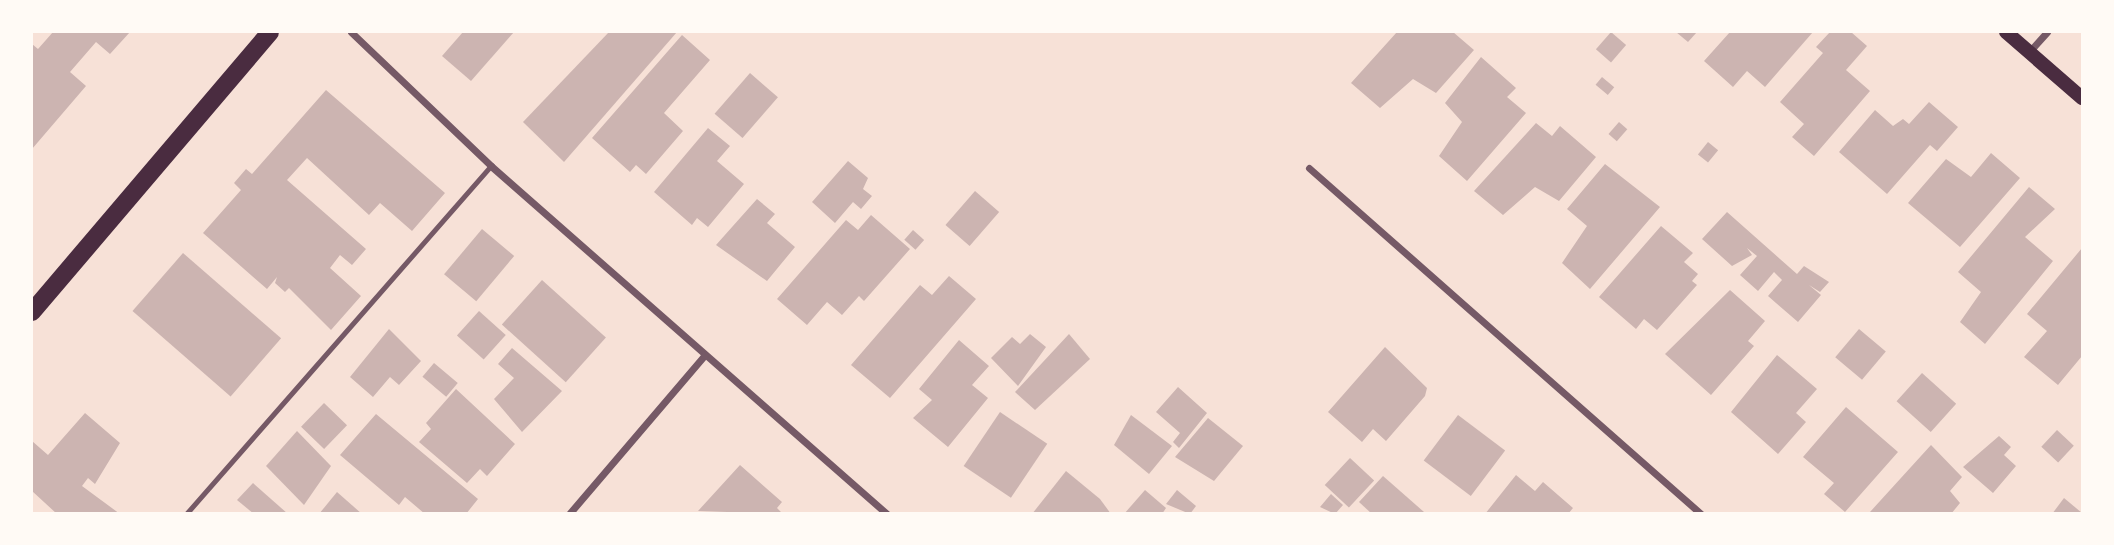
<!DOCTYPE html>
<style>
body{margin:0}
#map{position:relative;width:2114px;height:545px;overflow:hidden;background:#f7e1d7;font-family:Manrope,sans-serif}
div>[style]{position:absolute}
.building>*{inset:0;background:#ccb4b1;transform-origin:0 0}
.service>*{height:5px;margin:-2.5px;padding:0 2.5px;transform-origin:2.5px;border-radius:2.5px;background:#755966}
.minor>*{height:7px;margin:-3.5px;padding:0 3.5px;transform-origin:3.5px;border-radius:3.5px;background:#755966}
.secondary>*{height:14px;margin:-7px;padding:0 7px;transform-origin:7px;border-radius:7px;background:#4a2c40}
.primary>*{height:18px;margin:-9px;padding:0 9px;transform-origin:9px;border-radius:9px;background:#4a2c40}
span{translate:-50% -50%;white-space:nowrap;text-align:center;line-height:1.15;-webkit-text-stroke:6px #fffaf5;paint-order:stroke}
.frame{position:absolute;inset:0;border:33px solid #fffaf5;pointer-events:none}
</style>
<div id="map">
<div class="building">
<i style="clip-path:polygon(53px 32px,130px 32px,110px 54px,96px 42px,70px 72px,86px 86px,32px 149px,32px 44px,38px 49px)"></i>
<i style="clip-path:polygon(463px 32px,514px 32px,471px 81px,442px 56px)"></i>
<i style="clip-path:polygon(609px 32px,677px 32px,564px 162px,523px 122px)"></i>
<i style="clip-path:polygon(1397px 32px,1453px 32px,1474px 50px,1436px 93px,1413px 79px,1380px 108px,1351px 83px)"></i>
<i style="left:1611px;top:32px;width:20px;height:23px;rotate:41deg"></i>
<i style="clip-path:polygon(1676px 32px,1697px 32px,1688px 42px)"></i>
<i style="clip-path:polygon(1730px 32px,1813px 32px,1765px 87px,1747px 71px,1733px 87px,1704px 61px)"></i>
<i style="clip-path:polygon(1830px 32px,1851px 32px,1867px 46px,1846px 70px,1870px 91px,1814px 156px,1792px 137px,1804px 124px,1780px 102px,1823px 53px,1816px 47px)"></i>
<i style="clip-path:polygon(682px 35px,710px 60px,664px 113px,683px 131px,646px 174px,636px 165px,630px 172px,592px 138px)"></i>
<i style="clip-path:polygon(1481px 57px,1516px 88px,1507px 97px,1526px 113px,1467px 181px,1439px 156px,1462px 122px,1445px 103px)"></i>
<i style="left:750px;top:73px;width:37px;height:54px;rotate:41deg"></i>
<i style="left:1602px;top:77px;width:16px;height:10px;rotate:40deg"></i>
<i style="clip-path:polygon(326px 90px,445px 193px,412px 231px,380px 203px,369px 215px,307px 158px,287px 180px,366px 249px,352px 265px,340px 255px,330px 268px,361px 296px,331px 330px,289px 288px,285px 292px,275px 283px,277px 277px,267px 289px,203px 233px,241px 190px,234px 183px,246px 169px,252px 174px)"></i>
<i style="clip-path:polygon(1929px 102px,1958px 127px,1937px 151px,1930px 145px,1887px 194px,1839px 152px,1875px 110px,1893px 126px,1903px 119px,1909px 124px)"></i>
<i style="left:1619px;top:122px;width:11px;height:16px;rotate:41deg"></i>
<i style="clip-path:polygon(1536px 123px,1552px 136px,1560px 126px,1596px 157px,1559px 201px,1535px 187px,1503px 215px,1474px 191px)"></i>
<i style="clip-path:polygon(708px 128px,730px 146px,717px 161px,744px 184px,708px 227px,697px 218px,692px 225px,654px 192px)"></i>
<i style="left:1708px;top:142px;width:13px;height:16px;rotate:39deg"></i>
<i style="clip-path:polygon(1991px 153px,2020px 178px,1960px 247px,1908px 203px,1946px 159px,1971px 177px)"></i>
<i style="clip-path:polygon(848px 161px,868px 178px,863px 189px,872px 196px,861px 209px,853px 202px,835px 223px,812px 202px)"></i>
<i style="clip-path:polygon(1605px 164px,1660px 207px,1590px 289px,1562px 263px,1587px 226px,1567px 209px)"></i>
<i style="clip-path:polygon(2029px 187px,2055px 209px,2025px 237px,2053px 261px,1985px 344px,1960px 322px,1981px 292px,1958px 272px)"></i>
<i style="left:975px;top:191px;width:32px;height:45px;rotate:41deg"></i>
<i style="clip-path:polygon(757px 199px,775px 214px,767px 223px,795px 247px,767px 281px,716px 245px)"></i>
<i style="clip-path:polygon(1727px 212px,1797px 274px,1804px 266px,1829px 282px,1820px 292px,1809px 285px,1821px 295px,1798px 322px,1768px 296px,1782px 280px,1774px 272px,1758px 291px,1740px 275px,1757px 256px,1747px 248px,1752px 255px,1732px 266px,1702px 239px)"></i>
<i style="clip-path:polygon(871px 215px,910px 249px,864px 301px,859px 296px,842px 315px,827px 302px,807px 325px,777px 299px,846px 220px,858px 230px)"></i>
<i style="clip-path:polygon(1661px 226px,1693px 253px,1684px 262px,1698px 274px,1692px 281px,1697px 285px,1657px 330px,1644px 319px,1636px 329px,1599px 297px)"></i>
<i style="left:482px;top:229px;width:42px;height:59px;rotate:40deg"></i>
<i style="left:913px;top:230px;width:15px;height:13px;rotate:42deg"></i>
<i style="clip-path:polygon(2082px 248px,2082px 356px,2058px 385px,2024px 357px,2047px 331px,2027px 314px)"></i>
<i style="left:183px;top:253px;width:130px;height:77px;rotate:41deg"></i>
<i style="clip-path:polygon(949px 276px,976px 299px,890px 398px,851px 365px,920px 285px,932px 295px)"></i>
<i style="left:542px;top:280px;width:86px;height:60px;rotate:42deg"></i>
<i style="clip-path:polygon(1730px 290px,1765px 321px,1748px 341px,1754px 346px,1711px 395px,1665px 354px)"></i>
<i style="left:479px;top:311px;width:36px;height:33px;rotate:42deg"></i>
<i style="clip-path:polygon(389px 329px,421px 361px,399px 385px,390px 377px,373px 397px,350px 377px)"></i>
<i style="left:1859px;top:329px;width:35px;height:37px;rotate:40deg"></i>
<i style="clip-path:polygon(1030px 334px,1046px 347px,1018px 386px,991px 358px,1012px 337px,1020px 344px)"></i>
<i style="clip-path:polygon(1069px 334px,1090px 359px,1035px 410px,1015px 392px)"></i>
<i style="clip-path:polygon(959px 340px,989px 366px,972px 385px,988px 398px,948px 447px,913px 418px,932px 400px,919px 389px)"></i>
<i style="clip-path:polygon(1385px 347px,1427px 388px,1425px 396px,1386px 441px,1373px 429px,1362px 442px,1328px 412px)"></i>
<i style="clip-path:polygon(512px 348px,562px 391px,522px 432px,494px 399px,514px 378px,498px 364px)"></i>
<i style="clip-path:polygon(1777px 355px,1817px 389px,1796px 413px,1806px 422px,1778px 454px,1731px 412px)"></i>
<i style="left:434px;top:363px;width:31px;height:18px;rotate:40deg"></i>
<i style="left:1922px;top:373px;width:46px;height:38px;rotate:42deg"></i>
<i style="clip-path:polygon(1178px 387px,1207px 413px,1179px 448px,1173px 442px,1180px 433px,1156px 412px)"></i>
<i style="clip-path:polygon(456px 389px,515px 444px,487px 476px,480px 469px,467px 483px,419px 442px,431px 429px,426px 423px)"></i>
<i style="left:324px;top:403px;width:32px;height:33px;rotate:44deg"></i>
<i style="clip-path:polygon(1846px 407px,1898px 452px,1845px 512px,1824px 494px,1834px 483px,1803px 457px)"></i>
<i style="left:1000px;top:412px;width:57px;height:65px;rotate:34deg"></i>
<i style="clip-path:polygon(85px 413px,120px 443px,95px 484px,88px 478px,82px 486px,120px 514px,57px 514px,32px 491px,32px 441px,48px 455px)"></i>
<i style="clip-path:polygon(376px 414px,478px 499px,466px 514px,425px 514px,405px 497px,399px 505px,340px 455px)"></i>
<i style="clip-path:polygon(1131px 415px,1172px 446px,1149px 474px,1114px 445px)"></i>
<i style="left:1458px;top:415px;width:59px;height:57px;rotate:37deg"></i>
<i style="clip-path:polygon(1208px 418px,1243px 446px,1214px 481px,1175px 457px)"></i>
<i style="left:2057px;top:430px;width:23px;height:23px;rotate:43deg"></i>
<i style="clip-path:polygon(297px 431px,331px 466px,304px 505px,266px 466px)"></i>
<i style="clip-path:polygon(1999px 436px,2011px 447px,2004px 455px,2016px 466px,1993px 493px,1963px 467px)"></i>
<i style="clip-path:polygon(1931px 445px,1962px 477px,1950px 491px,1960px 503px,1951px 514px,1870px 512px)"></i>
<i style="left:1350px;top:458px;width:33px;height:37px;rotate:43deg"></i>
<i style="clip-path:polygon(740px 465px,782px 502px,777px 508px,783px 514px,698px 511px)"></i>
<i style="clip-path:polygon(1066px 471px,1100px 499px,1111px 514px,1032px 514px)"></i>
<i style="clip-path:polygon(1516px 475px,1535px 491px,1543px 482px,1573px 508px,1568px 514px,1485px 514px)"></i>
<i style="clip-path:polygon(1383px 476px,1424px 512px,1422px 514px,1372px 514px,1359px 502px)"></i>
<i style="clip-path:polygon(253px 483px,288px 514px,254px 514px,237px 500px)"></i>
<i style="clip-path:polygon(1145px 490px,1166px 508px,1162px 514px,1124px 514px)"></i>
<i style="clip-path:polygon(1177px 490px,1196px 506px,1190px 514px,1166px 504px)"></i>
<i style="clip-path:polygon(337px 492px,362px 514px,319px 514px)"></i>
<i style="clip-path:polygon(1331px 494px,1343px 505px,1335px 514px,1320px 507px)"></i>
<i style="clip-path:polygon(2064px 498px,2082px 513px,2082px 514px,2052px 514px)"></i>
</div>
<div class="service">
<i style="left:186px;top:514px;width:463px;rotate:-48.8deg"></i>
</div>
<div class="minor">
<i style="left:351px;top:32px;width:194px;rotate:43.7deg"></i>
<i style="left:491px;top:166px;width:527px;rotate:41.31deg"></i>
<i style="left:2029px;top:52px;width:27px;rotate:-48deg"></i>
<i style="left:1309px;top:168px;width:523px;rotate:41.43deg"></i>
<i style="left:569px;top:514px;width:209px;rotate:-49.5deg"></i>
</div>
<div class="secondary">
<i style="left:2006px;top:32px;width:101px;rotate:41deg"></i>
</div>
<div class="primary">
<i style="left:32px;top:312px;width:367px;rotate:-49.6deg"></i>
</div>
<div class="frame"></div>
</div>
